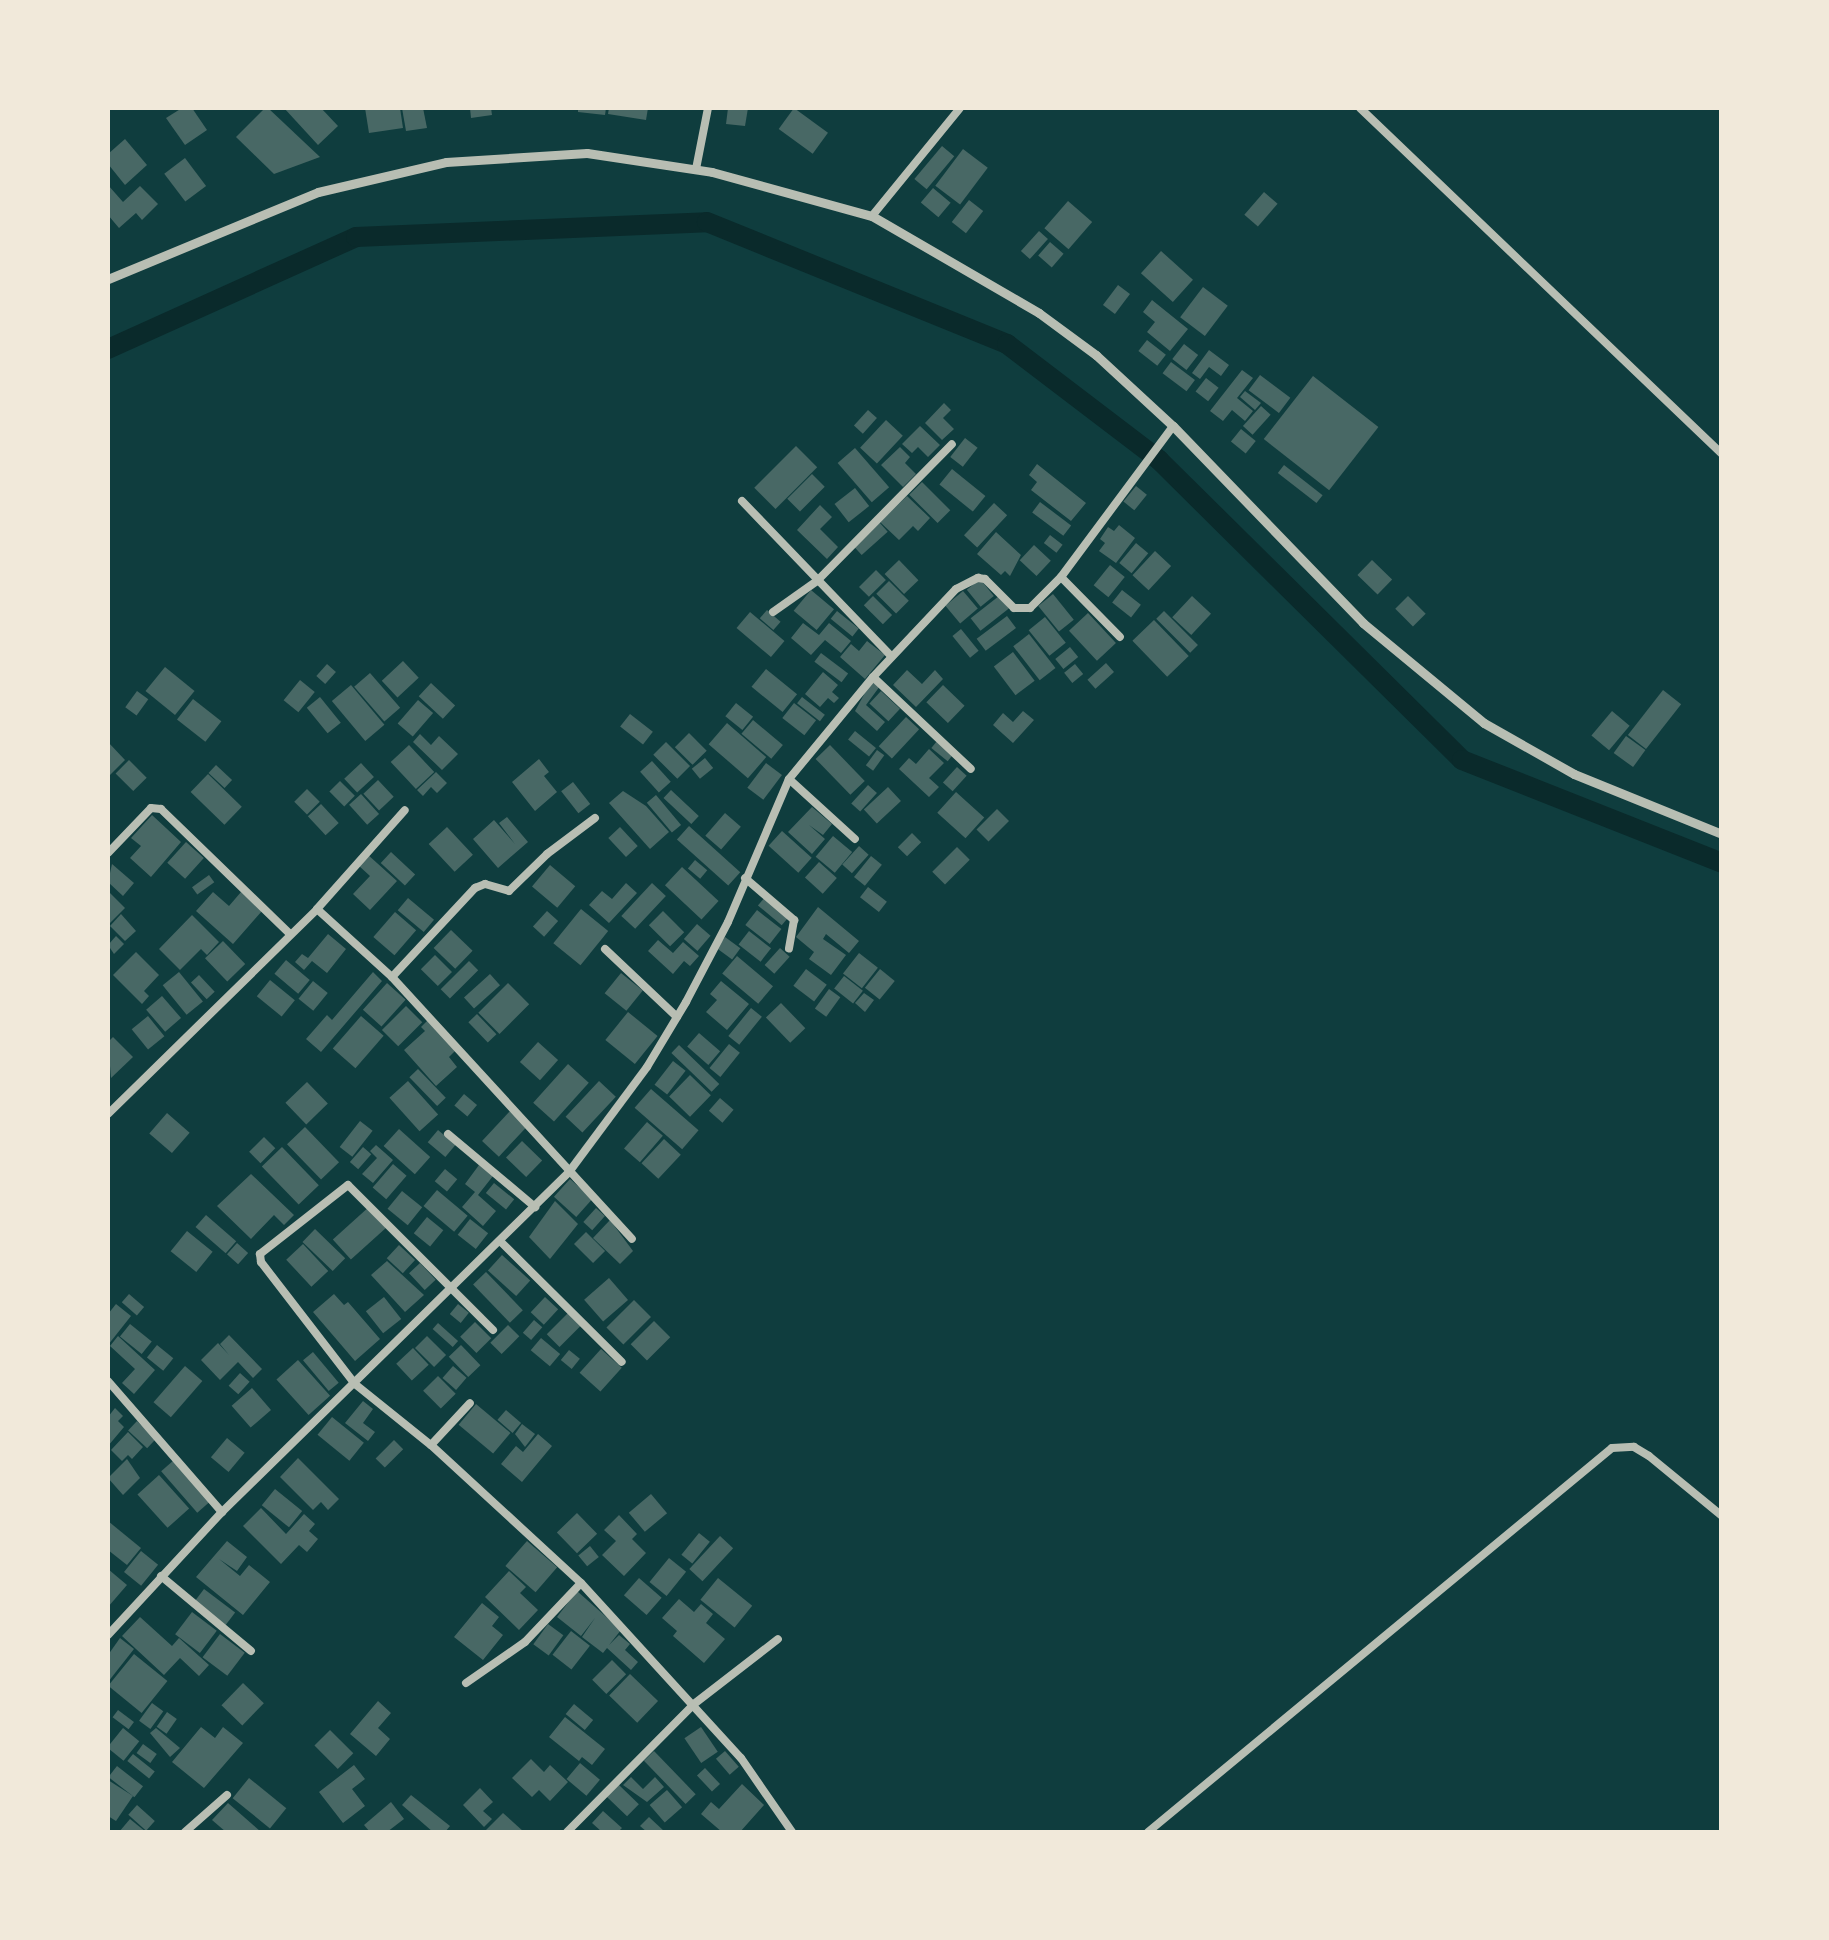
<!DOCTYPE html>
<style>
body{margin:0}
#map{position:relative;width:1829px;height:1940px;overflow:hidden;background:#0f3d3e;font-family:"Roboto Serif",serif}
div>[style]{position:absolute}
.canal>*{height:20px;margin:-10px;padding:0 10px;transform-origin:10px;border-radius:10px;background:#0a2a2b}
.building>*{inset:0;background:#486865;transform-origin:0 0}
.minor>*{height:8px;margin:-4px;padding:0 4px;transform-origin:4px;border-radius:4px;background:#b8beb3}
.tertiary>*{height:9px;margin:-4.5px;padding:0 4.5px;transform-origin:4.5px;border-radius:4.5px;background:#b8beb3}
span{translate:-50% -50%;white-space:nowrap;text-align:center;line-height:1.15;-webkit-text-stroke:8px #f1e9da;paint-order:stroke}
.frame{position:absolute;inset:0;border:110px solid #f1e9da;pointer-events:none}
</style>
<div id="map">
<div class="canal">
<i style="left:108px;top:349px;width:272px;rotate:-24.3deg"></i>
<i style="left:356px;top:237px;width:351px;rotate:-2.4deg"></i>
<i style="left:707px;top:222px;width:324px;rotate:22.1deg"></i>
<i style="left:1007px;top:344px;width:191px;rotate:37.3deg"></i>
<i style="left:1159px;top:460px;width:426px;rotate:44.7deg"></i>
<i style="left:1462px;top:760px;width:280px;rotate:21.6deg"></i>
</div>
<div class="building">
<i style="clip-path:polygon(182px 108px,192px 108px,207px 130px,185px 145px,166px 118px)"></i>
<i style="clip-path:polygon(265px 108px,268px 108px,320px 157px,274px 174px,236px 137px)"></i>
<i style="clip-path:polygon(284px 108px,321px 108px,338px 126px,318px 145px)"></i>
<i style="clip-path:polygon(365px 108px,400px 108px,403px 128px,369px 133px)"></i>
<i style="clip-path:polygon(402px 108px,423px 108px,427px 128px,406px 131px)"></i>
<i style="clip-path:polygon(470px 108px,491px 108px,492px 115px,471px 118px)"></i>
<i style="clip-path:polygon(578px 108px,606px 108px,605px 115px,578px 112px)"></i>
<i style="clip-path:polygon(609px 108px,648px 108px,646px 120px,608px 114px)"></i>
<i style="clip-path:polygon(728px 108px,748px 108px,745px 126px,726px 124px)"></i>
<i style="left:794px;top:108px;width:42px;height:26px;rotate:36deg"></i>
<i style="clip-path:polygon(125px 139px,147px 165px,125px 185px,108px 164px,108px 154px)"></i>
<i style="left:942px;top:146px;width:16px;height:43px;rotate:40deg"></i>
<i style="left:963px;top:149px;width:31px;height:46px;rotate:37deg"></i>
<i style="left:185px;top:158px;width:35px;height:26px;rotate:53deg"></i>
<i style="clip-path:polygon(108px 185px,123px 202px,140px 186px,158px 204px,142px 220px,136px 213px,119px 228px,108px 215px)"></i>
<i style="left:933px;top:188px;width:23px;height:19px;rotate:40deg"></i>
<i style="left:1264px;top:192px;width:18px;height:30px;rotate:41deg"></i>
<i style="left:969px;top:200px;width:18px;height:28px;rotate:38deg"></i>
<i style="left:1068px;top:201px;width:32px;height:36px;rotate:41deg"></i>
<i style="left:1039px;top:231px;width:12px;height:27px;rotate:42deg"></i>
<i style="left:1050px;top:242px;width:18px;height:18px;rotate:41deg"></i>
<i style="left:1161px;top:251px;width:43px;height:30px;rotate:42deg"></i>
<i style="left:1118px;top:285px;width:15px;height:25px;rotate:37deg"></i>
<i style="left:1203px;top:287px;width:31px;height:38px;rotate:37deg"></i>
<i style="clip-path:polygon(1152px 300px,1188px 329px,1170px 351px,1147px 332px,1155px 322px,1143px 312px)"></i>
<i style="left:1147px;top:340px;width:24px;height:14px;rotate:38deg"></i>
<i style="left:1184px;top:344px;width:18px;height:19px;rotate:38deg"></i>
<i style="clip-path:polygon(1209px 350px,1229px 365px,1221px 376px,1209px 367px,1200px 379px,1192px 373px)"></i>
<i style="left:1171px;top:362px;width:30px;height:14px;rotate:37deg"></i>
<i style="clip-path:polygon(1242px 370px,1253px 378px,1237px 398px,1253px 411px,1245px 421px,1232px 410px,1223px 421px,1210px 411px)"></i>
<i style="left:1260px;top:375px;width:38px;height:19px;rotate:37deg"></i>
<i style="left:1313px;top:376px;width:83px;height:80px;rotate:38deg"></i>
<i style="left:1206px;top:378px;width:16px;height:17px;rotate:38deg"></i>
<i style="clip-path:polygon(1245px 391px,1261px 403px,1255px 410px,1240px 397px)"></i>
<i style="clip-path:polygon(944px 403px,951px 410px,943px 418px,954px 429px,942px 440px,925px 423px)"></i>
<i style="left:1261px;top:406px;width:13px;height:27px;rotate:42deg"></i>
<i style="left:868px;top:410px;width:12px;height:21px;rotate:42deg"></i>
<i style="left:886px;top:420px;width:23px;height:38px;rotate:43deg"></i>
<i style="clip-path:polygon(920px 426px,940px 445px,928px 457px,918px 447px,912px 453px,902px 444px)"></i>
<i style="left:1241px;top:429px;width:19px;height:16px;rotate:39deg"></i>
<i style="left:965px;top:438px;width:16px;height:24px;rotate:38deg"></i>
<i style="left:796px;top:446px;width:30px;height:59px;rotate:45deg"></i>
<i style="clip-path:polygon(900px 447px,910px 457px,905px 463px,916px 474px,903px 487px,881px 465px)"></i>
<i style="left:855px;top:448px;width:52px;height:23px;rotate:49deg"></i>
<i style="clip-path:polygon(1037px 464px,1086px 503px,1071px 521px,1031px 490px,1037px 482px,1029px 475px)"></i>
<i style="left:1284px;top:465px;width:49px;height:10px;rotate:38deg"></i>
<i style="left:952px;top:469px;width:43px;height:20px;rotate:39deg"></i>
<i style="left:812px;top:474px;width:18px;height:35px;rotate:45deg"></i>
<i style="left:922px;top:482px;width:40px;height:18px;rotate:45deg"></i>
<i style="left:1136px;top:486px;width:14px;height:20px;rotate:39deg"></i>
<i style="left:855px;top:488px;width:23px;height:26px;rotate:52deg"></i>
<i style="clip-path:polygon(907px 496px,930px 518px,918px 531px,913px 526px,899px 540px,880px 522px)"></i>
<i style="left:1040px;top:502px;width:39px;height:13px;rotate:37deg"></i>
<i style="left:994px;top:503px;width:18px;height:44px;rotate:43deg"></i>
<i style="clip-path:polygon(820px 505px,832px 517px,820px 529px,838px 547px,827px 559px,797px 530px)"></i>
<i style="left:879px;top:522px;width:13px;height:35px;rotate:48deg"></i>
<i style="clip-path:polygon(1119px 525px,1135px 538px,1116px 563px,1099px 551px,1105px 543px,1100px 539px,1108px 527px,1114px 531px)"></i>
<i style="clip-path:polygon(996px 532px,1021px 555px,1010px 576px,1005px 571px,1001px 575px,977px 554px)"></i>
<i style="left:1050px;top:535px;width:16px;height:10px;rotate:38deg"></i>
<i style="left:1136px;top:543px;width:16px;height:26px;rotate:40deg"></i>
<i style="left:1034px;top:545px;width:23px;height:21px;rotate:43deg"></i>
<i style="left:1155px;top:551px;width:22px;height:33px;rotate:43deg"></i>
<i style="left:899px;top:560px;width:28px;height:20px;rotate:46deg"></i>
<i style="left:1372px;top:560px;width:28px;height:21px;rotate:44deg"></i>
<i style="left:1110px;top:565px;width:19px;height:26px;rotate:39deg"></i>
<i style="left:876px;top:570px;width:14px;height:24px;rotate:45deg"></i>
<i style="left:980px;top:579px;width:22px;height:17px;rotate:51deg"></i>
<i style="left:889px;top:581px;width:28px;height:18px;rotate:45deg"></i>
<i style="left:811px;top:590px;width:30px;height:27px;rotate:40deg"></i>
<i style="left:1122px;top:590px;width:24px;height:16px;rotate:38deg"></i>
<i style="left:963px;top:591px;width:23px;height:23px;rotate:50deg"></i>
<i style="left:1053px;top:594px;width:33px;height:19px;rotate:51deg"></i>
<i style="left:873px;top:596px;width:27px;height:13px;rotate:45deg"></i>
<i style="left:999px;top:596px;width:16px;height:36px;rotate:52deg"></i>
<i style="left:1192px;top:596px;width:26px;height:29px;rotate:43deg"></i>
<i style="left:1408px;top:596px;width:25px;height:18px;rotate:45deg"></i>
<i style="left:767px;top:610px;width:18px;height:11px;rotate:41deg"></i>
<i style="left:837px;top:611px;width:28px;height:10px;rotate:39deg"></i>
<i style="left:1164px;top:611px;width:48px;height:11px;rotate:45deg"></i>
<i style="left:750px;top:612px;width:45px;height:21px;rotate:40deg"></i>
<i style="left:1088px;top:613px;width:41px;height:26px;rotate:47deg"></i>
<i style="left:1007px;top:616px;width:15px;height:38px;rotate:53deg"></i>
<i style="left:1045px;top:617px;width:33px;height:21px;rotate:51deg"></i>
<i style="left:1154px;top:620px;width:50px;height:30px;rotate:46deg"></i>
<i style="clip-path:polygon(803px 623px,819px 635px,829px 623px,851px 641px,841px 653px,825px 640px,811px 655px,791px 638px)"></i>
<i style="left:961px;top:629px;width:28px;height:11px;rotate:51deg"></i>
<i style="left:1029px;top:634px;width:43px;height:20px;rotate:52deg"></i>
<i style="clip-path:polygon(867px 641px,885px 655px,865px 679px,840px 657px,851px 644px,859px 651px)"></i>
<i style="left:1070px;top:647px;width:13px;height:19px;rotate:51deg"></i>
<i style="left:1013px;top:652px;width:36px;height:24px;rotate:53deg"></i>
<i style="left:821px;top:653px;width:34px;height:11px;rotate:37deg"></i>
<i style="left:403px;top:661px;width:23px;height:29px;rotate:47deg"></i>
<i style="left:1106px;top:663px;width:12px;height:25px;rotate:48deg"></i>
<i style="left:327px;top:664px;width:12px;height:16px;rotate:42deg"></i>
<i style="left:1075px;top:664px;width:13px;height:14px;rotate:51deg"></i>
<i style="left:165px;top:667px;width:38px;height:31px;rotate:39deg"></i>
<i style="left:766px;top:669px;width:40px;height:23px;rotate:39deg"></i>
<i style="clip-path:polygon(907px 670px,922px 684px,935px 670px,943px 679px,916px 707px,893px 685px)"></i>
<i style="clip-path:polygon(823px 672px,838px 685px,832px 692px,839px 698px,834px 703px,828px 698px,820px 707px,805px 694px)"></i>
<i style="left:370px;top:673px;width:46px;height:21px;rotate:49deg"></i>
<i style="left:300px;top:680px;width:19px;height:26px;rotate:39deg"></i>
<i style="clip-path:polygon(872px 680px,880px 686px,866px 705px,885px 722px,877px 731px,855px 711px)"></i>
<i style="left:431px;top:683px;width:33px;height:18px;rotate:43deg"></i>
<i style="left:351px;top:685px;width:52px;height:25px;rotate:50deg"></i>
<i style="left:943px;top:685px;width:30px;height:24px;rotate:44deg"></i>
<i style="left:1663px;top:690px;width:23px;height:57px;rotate:38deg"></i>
<i style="left:137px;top:691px;width:14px;height:20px;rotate:36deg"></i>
<i style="left:881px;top:691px;width:26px;height:17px;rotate:43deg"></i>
<i style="left:320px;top:697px;width:33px;height:17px;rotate:51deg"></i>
<i style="left:802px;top:697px;width:29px;height:8px;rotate:38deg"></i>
<i style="left:193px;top:699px;width:36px;height:26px;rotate:38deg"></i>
<i style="left:418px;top:700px;width:20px;height:31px;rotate:41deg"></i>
<i style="left:736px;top:703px;width:22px;height:17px;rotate:39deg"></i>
<i style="left:794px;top:703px;width:28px;height:19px;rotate:38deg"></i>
<i style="clip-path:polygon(1023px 711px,1034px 720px,1013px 743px,993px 725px,1003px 713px,1013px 722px)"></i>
<i style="left:1612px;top:711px;width:23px;height:32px;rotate:40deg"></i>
<i style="left:630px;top:714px;width:29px;height:16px;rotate:38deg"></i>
<i style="left:906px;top:717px;width:18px;height:40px;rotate:43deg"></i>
<i style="left:753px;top:720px;width:39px;height:18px;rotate:40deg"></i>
<i style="left:727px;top:723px;width:52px;height:28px;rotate:41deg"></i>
<i style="left:855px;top:731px;width:27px;height:11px;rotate:39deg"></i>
<i style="left:689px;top:733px;width:25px;height:20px;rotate:45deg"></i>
<i style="clip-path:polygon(420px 734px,431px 745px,439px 736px,458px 754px,442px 770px,413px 742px)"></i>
<i style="left:1626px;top:736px;width:24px;height:21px;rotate:36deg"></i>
<i style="left:937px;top:741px;width:21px;height:9px;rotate:39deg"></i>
<i style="clip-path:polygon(108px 742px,125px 760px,108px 777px)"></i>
<i style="left:666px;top:742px;width:34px;height:18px;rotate:45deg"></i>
<i style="left:409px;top:745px;width:37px;height:25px;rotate:47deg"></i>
<i style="left:830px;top:745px;width:50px;height:20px;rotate:46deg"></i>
<i style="clip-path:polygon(929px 749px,944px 763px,929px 778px,939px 787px,929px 797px,899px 769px,909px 758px,916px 764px)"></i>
<i style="left:877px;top:750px;width:9px;height:19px;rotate:36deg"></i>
<i style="left:705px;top:758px;width:13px;height:17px;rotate:51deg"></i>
<i style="clip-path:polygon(539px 759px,549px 772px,544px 776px,557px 792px,535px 811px,512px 782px)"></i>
<i style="left:129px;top:760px;width:25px;height:19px;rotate:45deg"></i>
<i style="left:652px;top:761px;width:28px;height:16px;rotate:48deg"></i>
<i style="left:361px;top:763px;width:19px;height:23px;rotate:47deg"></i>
<i style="left:766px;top:763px;width:20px;height:31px;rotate:37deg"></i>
<i style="left:216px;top:765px;width:22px;height:11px;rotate:43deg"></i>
<i style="left:957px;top:767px;width:13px;height:21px;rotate:42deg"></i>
<i style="clip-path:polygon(436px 772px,447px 783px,437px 793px,431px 787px,423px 796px,417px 790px)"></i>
<i style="left:208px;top:774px;width:47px;height:25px;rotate:44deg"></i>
<i style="left:378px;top:780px;width:23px;height:20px;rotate:47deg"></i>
<i style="left:340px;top:781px;width:21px;height:15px;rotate:45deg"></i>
<i style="left:573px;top:782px;width:28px;height:15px;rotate:52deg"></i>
<i style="left:868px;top:785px;width:12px;height:25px;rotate:42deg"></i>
<i style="left:888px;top:787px;width:19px;height:33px;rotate:47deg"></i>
<i style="left:307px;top:789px;width:18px;height:18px;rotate:45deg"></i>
<i style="left:671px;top:790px;width:38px;height:11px;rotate:43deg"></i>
<i style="clip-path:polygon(623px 791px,646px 806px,669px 832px,650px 849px,609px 803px)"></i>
<i style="left:956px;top:792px;width:38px;height:28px;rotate:42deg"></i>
<i style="left:361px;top:794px;width:27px;height:16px;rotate:48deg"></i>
<i style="left:656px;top:795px;width:39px;height:12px;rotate:50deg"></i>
<i style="left:321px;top:804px;width:26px;height:18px;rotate:47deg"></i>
<i style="clip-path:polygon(812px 807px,832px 824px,823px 835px,809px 825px,825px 839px,812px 854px,788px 832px)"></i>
<i style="left:997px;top:809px;width:17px;height:29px;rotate:45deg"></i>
<i style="left:725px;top:813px;width:21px;height:30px;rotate:41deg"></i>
<i style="clip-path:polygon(152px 815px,181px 842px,151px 877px,130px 858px,141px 846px,131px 838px)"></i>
<i style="clip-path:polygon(507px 817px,528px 842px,498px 868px,473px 839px,494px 820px,515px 844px,499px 823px)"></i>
<i style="left:689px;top:826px;width:69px;height:18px;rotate:42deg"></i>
<i style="left:447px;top:827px;width:38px;height:25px;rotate:47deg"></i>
<i style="left:620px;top:827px;width:26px;height:16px;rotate:47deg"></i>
<i style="left:782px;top:831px;width:40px;height:20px;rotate:42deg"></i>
<i style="left:912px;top:833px;width:13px;height:20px;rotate:45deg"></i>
<i style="left:833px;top:836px;width:25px;height:27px;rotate:40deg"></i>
<i style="left:186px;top:842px;width:24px;height:28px;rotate:42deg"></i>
<i style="left:859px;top:846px;width:13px;height:25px;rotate:42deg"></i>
<i style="left:957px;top:847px;width:18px;height:35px;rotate:45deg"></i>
<i style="left:391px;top:852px;width:33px;height:15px;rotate:43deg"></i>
<i style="clip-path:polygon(367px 854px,397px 881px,370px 910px,353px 894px,370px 876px,358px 865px)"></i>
<i style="left:871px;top:856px;width:14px;height:27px;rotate:39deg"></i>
<i style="left:695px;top:860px;width:16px;height:11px;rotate:40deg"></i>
<i style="left:819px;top:862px;width:24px;height:21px;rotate:42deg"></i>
<i style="clip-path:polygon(112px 864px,134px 883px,123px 896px,108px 882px)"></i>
<i style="left:550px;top:865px;width:33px;height:28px;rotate:40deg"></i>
<i style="left:682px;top:867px;width:50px;height:25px;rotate:43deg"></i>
<i style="left:209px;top:875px;width:9px;height:21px;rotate:54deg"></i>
<i style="clip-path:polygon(626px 883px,637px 893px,609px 923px,589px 905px,602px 891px,612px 899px)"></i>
<i style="left:652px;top:883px;width:19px;height:45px;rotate:43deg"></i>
<i style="left:868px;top:887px;width:24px;height:13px;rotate:38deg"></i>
<i style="clip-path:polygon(108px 891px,125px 908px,108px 925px)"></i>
<i style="clip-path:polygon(213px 892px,229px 906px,241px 892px,262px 911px,233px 944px,196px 911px)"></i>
<i style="left:765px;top:897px;width:31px;height:11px;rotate:40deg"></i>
<i style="left:408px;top:898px;width:34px;height:16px;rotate:40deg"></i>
<i style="clip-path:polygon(818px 907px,859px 941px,849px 953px,826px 934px,823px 939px,846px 955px,831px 975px,809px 959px,814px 952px,796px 937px)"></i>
<i style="left:581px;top:909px;width:35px;height:44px;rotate:39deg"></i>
<i style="left:757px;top:910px;width:31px;height:19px;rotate:38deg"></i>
<i style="left:547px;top:911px;width:15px;height:21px;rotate:42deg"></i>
<i style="left:663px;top:911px;width:30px;height:20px;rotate:45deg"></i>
<i style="left:395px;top:912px;width:28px;height:33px;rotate:41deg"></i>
<i style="clip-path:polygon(121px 914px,136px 931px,125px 941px,110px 926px)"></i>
<i style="clip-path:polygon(192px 915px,219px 942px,207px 955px,201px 949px,180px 970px,159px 949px)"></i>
<i style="left:697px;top:924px;width:18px;height:20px;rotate:41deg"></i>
<i style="left:451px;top:930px;width:30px;height:25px;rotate:44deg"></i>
<i style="left:749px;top:931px;width:28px;height:17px;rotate:38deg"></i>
<i style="clip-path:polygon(328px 934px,346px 949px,327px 973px,312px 961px,304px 970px,295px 962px,302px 954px,308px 958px)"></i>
<i style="clip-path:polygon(116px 936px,124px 944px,114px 954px,108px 945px)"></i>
<i style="left:725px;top:937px;width:19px;height:14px;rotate:36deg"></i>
<i style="clip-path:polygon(658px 940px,673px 953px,683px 942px,699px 956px,690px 966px,684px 961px,673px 974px,648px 951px)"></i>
<i style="left:223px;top:941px;width:32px;height:25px;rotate:46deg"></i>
<i style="left:780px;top:948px;width:13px;height:23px;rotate:42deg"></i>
<i style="clip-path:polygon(136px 952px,159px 975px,144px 991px,149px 996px,142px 1004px,113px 975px)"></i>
<i style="left:859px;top:953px;width:24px;height:26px;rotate:38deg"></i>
<i style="left:435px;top:955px;width:24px;height:20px;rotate:45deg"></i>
<i style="left:737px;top:956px;width:47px;height:23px;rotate:40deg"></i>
<i style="left:286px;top:960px;width:31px;height:18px;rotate:40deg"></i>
<i style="left:469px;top:961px;width:13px;height:40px;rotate:45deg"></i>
<i style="left:806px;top:969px;width:26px;height:21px;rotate:37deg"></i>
<i style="left:880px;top:969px;width:19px;height:24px;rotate:39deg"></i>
<i style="left:179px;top:972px;width:38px;height:21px;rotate:51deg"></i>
<i style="clip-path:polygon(373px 972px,382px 981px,321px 1052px,306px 1039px,327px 1015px,332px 1020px)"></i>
<i style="left:621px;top:973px;width:28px;height:26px;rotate:39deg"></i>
<i style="left:490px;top:974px;width:15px;height:35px;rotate:48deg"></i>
<i style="left:199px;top:975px;width:23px;height:11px;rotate:47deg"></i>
<i style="left:844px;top:976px;width:24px;height:16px;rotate:38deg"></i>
<i style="left:270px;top:980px;width:32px;height:21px;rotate:39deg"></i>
<i style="left:313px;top:981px;width:19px;height:23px;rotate:39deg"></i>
<i style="clip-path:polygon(721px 981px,749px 1004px,727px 1030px,706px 1012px,717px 1000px,710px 994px)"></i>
<i style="left:387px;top:983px;width:25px;height:36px;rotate:42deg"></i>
<i style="left:508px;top:983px;width:30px;height:42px;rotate:45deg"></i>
<i style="left:829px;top:989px;width:14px;height:24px;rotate:36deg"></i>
<i style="clip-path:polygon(864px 993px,874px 1000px,865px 1012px,855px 1003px)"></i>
<i style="left:162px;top:996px;width:29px;height:21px;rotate:49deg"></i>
<i style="left:781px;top:1003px;width:35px;height:21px;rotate:46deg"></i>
<i style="left:406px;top:1006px;width:23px;height:34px;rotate:45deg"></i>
<i style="left:751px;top:1008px;width:14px;height:36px;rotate:39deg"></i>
<i style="left:628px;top:1012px;width:38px;height:36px;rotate:39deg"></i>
<i style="left:477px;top:1014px;width:28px;height:12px;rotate:46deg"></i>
<i style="left:148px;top:1016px;width:26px;height:21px;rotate:51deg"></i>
<i style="left:361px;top:1016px;width:30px;height:43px;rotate:41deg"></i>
<i style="clip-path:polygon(429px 1019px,457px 1049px,449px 1057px,457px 1067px,436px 1086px,404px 1050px,425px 1031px,421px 1027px)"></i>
<i style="left:699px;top:1033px;width:28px;height:18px;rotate:41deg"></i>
<i style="clip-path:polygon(113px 1037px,133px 1057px,111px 1078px,108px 1042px)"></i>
<i style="left:538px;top:1042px;width:27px;height:27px;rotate:42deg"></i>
<i style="left:729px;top:1044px;width:14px;height:31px;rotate:39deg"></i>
<i style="left:679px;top:1045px;width:56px;height:11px;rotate:44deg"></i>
<i style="left:673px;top:1061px;width:16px;height:30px;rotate:38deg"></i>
<i style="left:568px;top:1064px;width:28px;height:52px;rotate:42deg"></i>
<i style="left:418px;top:1069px;width:40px;height:12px;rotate:46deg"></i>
<i style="left:690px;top:1075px;width:29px;height:30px;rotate:44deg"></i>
<i style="left:408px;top:1081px;width:45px;height:25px;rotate:48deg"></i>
<i style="left:599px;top:1081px;width:23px;height:49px;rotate:43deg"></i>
<i style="left:307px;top:1082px;width:30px;height:30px;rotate:46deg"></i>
<i style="left:651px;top:1089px;width:63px;height:25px;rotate:41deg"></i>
<i style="left:464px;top:1094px;width:17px;height:15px;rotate:40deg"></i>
<i style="left:720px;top:1098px;width:18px;height:17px;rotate:41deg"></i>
<i style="left:510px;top:1111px;width:23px;height:41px;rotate:43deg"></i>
<i style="left:167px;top:1113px;width:30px;height:27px;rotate:41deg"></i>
<i style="left:360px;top:1121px;width:16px;height:33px;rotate:38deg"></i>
<i style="left:647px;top:1122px;width:21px;height:35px;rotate:41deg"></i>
<i style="left:305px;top:1127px;width:49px;height:25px;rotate:46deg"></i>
<i style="left:399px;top:1129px;width:42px;height:23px;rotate:42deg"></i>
<i style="left:438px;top:1130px;width:23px;height:16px;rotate:40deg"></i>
<i style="left:264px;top:1137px;width:16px;height:21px;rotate:45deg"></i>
<i style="left:664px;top:1139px;width:23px;height:33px;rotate:43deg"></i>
<i style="left:522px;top:1141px;width:28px;height:23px;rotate:44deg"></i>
<i style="clip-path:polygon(376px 1145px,393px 1160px,373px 1183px,362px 1174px,377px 1158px,370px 1151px)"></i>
<i style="left:282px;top:1147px;width:53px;height:28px;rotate:46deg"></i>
<i style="left:363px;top:1147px;width:11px;height:20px;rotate:41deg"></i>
<i style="left:393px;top:1164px;width:18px;height:31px;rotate:41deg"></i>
<i style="clip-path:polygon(479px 1165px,493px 1176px,478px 1195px,496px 1211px,483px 1226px,462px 1207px,475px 1192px,465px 1184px)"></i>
<i style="left:445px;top:1169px;width:16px;height:16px;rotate:40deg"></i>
<i style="clip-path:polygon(251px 1174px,294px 1215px,284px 1225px,274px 1215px,251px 1239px,217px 1206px)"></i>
<i style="left:570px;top:1179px;width:30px;height:24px;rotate:42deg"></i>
<i style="left:494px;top:1183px;width:26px;height:13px;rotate:39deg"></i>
<i style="left:437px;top:1190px;width:40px;height:21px;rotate:40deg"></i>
<i style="left:402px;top:1191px;width:26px;height:23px;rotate:39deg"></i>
<i style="clip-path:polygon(555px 1201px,578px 1224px,550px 1259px,529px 1237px)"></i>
<i style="left:370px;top:1206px;width:27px;height:50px;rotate:48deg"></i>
<i style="left:596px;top:1208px;width:12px;height:19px;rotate:42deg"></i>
<i style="left:206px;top:1215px;width:40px;height:16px;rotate:41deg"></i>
<i style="left:427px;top:1217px;width:21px;height:21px;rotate:39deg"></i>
<i style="left:470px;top:1219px;width:23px;height:20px;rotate:38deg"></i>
<i style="clip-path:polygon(610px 1220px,633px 1251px,620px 1264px,593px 1238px)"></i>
<i style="left:315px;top:1229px;width:42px;height:18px;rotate:44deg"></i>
<i style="left:187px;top:1231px;width:33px;height:26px;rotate:39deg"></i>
<i style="left:586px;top:1232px;width:27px;height:17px;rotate:45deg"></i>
<i style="left:237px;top:1243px;width:15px;height:15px;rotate:42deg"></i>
<i style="left:303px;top:1244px;width:37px;height:23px;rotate:47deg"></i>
<i style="left:399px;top:1245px;width:22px;height:18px;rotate:43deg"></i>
<i style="left:502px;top:1255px;width:38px;height:21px;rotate:42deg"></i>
<i style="clip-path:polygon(387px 1261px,424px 1295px,405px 1312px,371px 1275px)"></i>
<i style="left:420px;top:1263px;width:23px;height:15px;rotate:47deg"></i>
<i style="left:486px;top:1272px;width:53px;height:18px;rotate:46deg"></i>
<i style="left:609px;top:1278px;width:29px;height:33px;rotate:49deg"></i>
<i style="left:129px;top:1294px;width:20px;height:11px;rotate:41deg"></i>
<i style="clip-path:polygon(334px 1294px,344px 1305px,348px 1302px,380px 1339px,355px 1361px,313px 1312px)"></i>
<i style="left:384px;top:1297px;width:28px;height:23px;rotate:52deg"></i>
<i style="left:545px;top:1297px;width:18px;height:21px;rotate:43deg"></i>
<i style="left:634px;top:1300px;width:24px;height:39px;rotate:45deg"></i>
<i style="clip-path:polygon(116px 1304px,131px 1316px,108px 1345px,108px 1314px)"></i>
<i style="left:458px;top:1304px;width:14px;height:13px;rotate:39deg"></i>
<i style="left:568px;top:1313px;width:18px;height:30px;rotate:45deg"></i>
<i style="left:534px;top:1320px;width:11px;height:17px;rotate:41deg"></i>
<i style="left:654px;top:1321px;width:23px;height:33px;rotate:45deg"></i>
<i style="left:475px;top:1322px;width:23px;height:21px;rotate:45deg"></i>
<i style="left:438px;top:1323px;width:27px;height:8px;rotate:42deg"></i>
<i style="left:130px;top:1324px;width:28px;height:16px;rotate:39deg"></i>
<i style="left:508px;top:1325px;width:16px;height:25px;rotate:45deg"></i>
<i style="clip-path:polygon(229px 1335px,262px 1369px,253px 1378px,238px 1362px,220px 1380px,201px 1360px,218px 1343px,229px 1355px,220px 1344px)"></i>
<i style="clip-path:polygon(118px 1336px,155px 1370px,134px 1394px,122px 1383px,135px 1369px,110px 1346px)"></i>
<i style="left:427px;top:1336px;width:27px;height:17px;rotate:45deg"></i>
<i style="left:541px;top:1338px;width:25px;height:16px;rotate:40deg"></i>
<i style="left:157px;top:1345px;width:21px;height:16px;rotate:39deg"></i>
<i style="left:461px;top:1345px;width:28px;height:17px;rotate:46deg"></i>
<i style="left:413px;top:1348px;width:23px;height:23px;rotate:47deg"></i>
<i style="left:601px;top:1349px;width:28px;height:32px;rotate:42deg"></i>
<i style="left:569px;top:1350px;width:14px;height:13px;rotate:39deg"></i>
<i style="left:313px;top:1352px;width:40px;height:13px;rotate:50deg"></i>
<i style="left:298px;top:1360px;width:48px;height:29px;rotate:48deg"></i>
<i style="left:185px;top:1366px;width:23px;height:48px;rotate:41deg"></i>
<i style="left:453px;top:1366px;width:18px;height:16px;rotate:41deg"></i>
<i style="left:240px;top:1373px;width:13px;height:17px;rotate:42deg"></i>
<i style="left:438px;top:1376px;width:25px;height:21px;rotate:45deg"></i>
<i style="left:252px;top:1388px;width:29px;height:27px;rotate:49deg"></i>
<i style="clip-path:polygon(363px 1401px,373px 1409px,363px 1423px,375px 1432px,368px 1441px,345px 1423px)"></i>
<i style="left:476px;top:1404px;width:45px;height:27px;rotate:40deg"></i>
<i style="clip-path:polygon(115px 1408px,123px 1416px,118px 1421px,124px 1427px,108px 1446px,108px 1417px)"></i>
<i style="left:506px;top:1410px;width:20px;height:13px;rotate:41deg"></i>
<i style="left:332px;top:1417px;width:41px;height:23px;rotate:39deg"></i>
<i style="left:137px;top:1421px;width:26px;height:13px;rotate:43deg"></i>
<i style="clip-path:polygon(522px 1424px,535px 1434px,525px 1447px,515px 1434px)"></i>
<i style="clip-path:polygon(128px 1432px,143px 1447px,132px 1459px,128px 1455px,122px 1461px,111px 1450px)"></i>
<i style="clip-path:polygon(538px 1434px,552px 1446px,522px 1482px,501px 1464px,516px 1446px,523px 1452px)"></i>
<i style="left:227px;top:1438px;width:23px;height:25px;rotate:40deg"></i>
<i style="left:394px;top:1440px;width:13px;height:26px;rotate:45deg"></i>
<i style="clip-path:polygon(298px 1458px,339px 1499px,328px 1510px,321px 1502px,313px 1510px,280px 1477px)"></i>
<i style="clip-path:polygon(127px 1459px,140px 1478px,123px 1495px,108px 1478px)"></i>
<i style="left:174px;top:1460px;width:55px;height:17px;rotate:49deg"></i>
<i style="left:159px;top:1475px;width:45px;height:29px;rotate:48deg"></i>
<i style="left:275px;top:1489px;width:35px;height:21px;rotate:39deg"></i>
<i style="left:651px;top:1494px;width:25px;height:29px;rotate:50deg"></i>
<i style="clip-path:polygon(261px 1508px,286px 1534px,304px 1514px,315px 1524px,309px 1531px,318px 1539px,307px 1552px,299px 1545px,281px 1564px,243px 1526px)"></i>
<i style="left:577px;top:1513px;width:29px;height:28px;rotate:46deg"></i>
<i style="clip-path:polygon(619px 1515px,637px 1534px,632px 1539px,646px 1553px,624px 1576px,602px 1555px,616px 1541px,604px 1530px)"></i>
<i style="clip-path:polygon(108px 1521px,141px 1548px,127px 1565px,108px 1550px)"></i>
<i style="left:699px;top:1533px;width:14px;height:28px;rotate:39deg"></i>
<i style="left:720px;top:1536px;width:18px;height:45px;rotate:43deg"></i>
<i style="clip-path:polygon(227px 1541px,247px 1557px,237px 1571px,219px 1559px,240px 1576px,249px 1565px,270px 1582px,243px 1615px,196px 1577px)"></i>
<i style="left:527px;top:1541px;width:40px;height:33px;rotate:41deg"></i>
<i style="left:590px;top:1546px;width:14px;height:15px;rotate:51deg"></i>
<i style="left:141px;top:1551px;width:22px;height:27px;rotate:39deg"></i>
<i style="left:669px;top:1558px;width:22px;height:31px;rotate:39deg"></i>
<i style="clip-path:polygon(108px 1569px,127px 1585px,108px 1607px)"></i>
<i style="clip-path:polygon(509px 1571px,526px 1587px,520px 1593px,538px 1610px,519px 1630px,485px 1597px)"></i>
<i style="left:639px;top:1578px;width:30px;height:23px;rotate:41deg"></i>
<i style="left:718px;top:1578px;width:44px;height:28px;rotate:39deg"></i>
<i style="left:204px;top:1589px;width:39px;height:16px;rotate:37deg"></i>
<i style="clip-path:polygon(577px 1591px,621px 1630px,609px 1645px,619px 1635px,630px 1644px,625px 1650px,638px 1662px,631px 1670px,607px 1648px,603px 1653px,582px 1637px,595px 1618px,581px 1636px,557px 1617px)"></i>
<i style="clip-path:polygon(679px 1599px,694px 1612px,701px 1604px,713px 1614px,706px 1623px,725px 1639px,704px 1663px,673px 1636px,677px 1631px,662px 1618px)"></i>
<i style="clip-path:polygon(482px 1603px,499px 1617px,492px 1626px,503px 1635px,483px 1660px,454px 1637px)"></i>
<i style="left:192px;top:1612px;width:31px;height:28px;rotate:37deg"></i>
<i style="clip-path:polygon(140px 1617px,172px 1646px,179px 1638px,209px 1665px,199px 1676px,180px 1658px,164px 1675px,122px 1636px)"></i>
<i style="left:548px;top:1624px;width:19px;height:25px;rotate:36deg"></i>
<i style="left:571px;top:1631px;width:24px;height:30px;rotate:38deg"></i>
<i style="left:220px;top:1634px;width:31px;height:29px;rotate:37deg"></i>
<i style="clip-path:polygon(120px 1638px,134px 1649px,108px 1682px,108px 1655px)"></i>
<i style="left:134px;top:1654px;width:43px;height:41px;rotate:39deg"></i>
<i style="left:612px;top:1660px;width:20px;height:28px;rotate:45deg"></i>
<i style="left:630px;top:1674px;width:39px;height:30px;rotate:44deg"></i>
<i style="left:243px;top:1683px;width:29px;height:31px;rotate:44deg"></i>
<i style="clip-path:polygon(378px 1701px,391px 1713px,378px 1728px,390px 1739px,376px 1756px,350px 1734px)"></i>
<i style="left:152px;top:1703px;width:14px;height:22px;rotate:36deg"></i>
<i style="left:574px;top:1704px;width:25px;height:13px;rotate:40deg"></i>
<i style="left:118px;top:1710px;width:20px;height:9px;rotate:37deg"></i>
<i style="left:167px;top:1712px;width:12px;height:18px;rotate:35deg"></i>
<i style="clip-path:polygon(565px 1717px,605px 1749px,592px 1765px,582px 1757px,579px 1761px,549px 1737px)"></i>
<i style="clip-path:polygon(201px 1727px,215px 1738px,223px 1727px,243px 1743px,204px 1788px,172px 1762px)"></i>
<i style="left:701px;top:1727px;width:30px;height:20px;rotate:56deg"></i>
<i style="left:123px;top:1728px;width:21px;height:25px;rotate:39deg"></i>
<i style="clip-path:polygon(156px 1728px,180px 1748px,170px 1757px,150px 1733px)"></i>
<i style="left:330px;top:1730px;width:33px;height:22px;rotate:45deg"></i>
<i style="left:143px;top:1744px;width:17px;height:11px;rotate:36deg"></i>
<i style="left:654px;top:1751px;width:60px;height:14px;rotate:46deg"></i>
<i style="left:725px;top:1751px;width:21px;height:12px;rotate:49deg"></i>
<i style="left:133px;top:1754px;width:28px;height:9px;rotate:39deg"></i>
<i style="clip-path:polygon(531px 1759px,544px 1772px,550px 1765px,568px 1782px,550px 1801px,539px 1790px,532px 1797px,512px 1778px)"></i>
<i style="left:580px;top:1763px;width:26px;height:21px;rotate:40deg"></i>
<i style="clip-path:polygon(354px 1765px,365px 1779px,352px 1789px,365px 1806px,343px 1823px,319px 1792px)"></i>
<i style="left:117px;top:1766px;width:33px;height:14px;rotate:38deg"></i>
<i style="left:705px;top:1768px;width:22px;height:11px;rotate:47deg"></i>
<i style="clip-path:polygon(631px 1777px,643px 1789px,655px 1777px,664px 1787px,647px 1802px,623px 1785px)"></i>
<i style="left:249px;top:1778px;width:48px;height:26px;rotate:39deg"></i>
<i style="clip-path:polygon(108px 1780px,133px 1796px,116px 1821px,108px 1816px)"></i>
<i style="left:618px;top:1784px;width:29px;height:17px;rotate:44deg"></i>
<i style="clip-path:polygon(742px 1784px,764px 1805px,740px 1832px,722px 1832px,701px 1814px,711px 1802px,719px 1809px)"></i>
<i style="clip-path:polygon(480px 1788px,493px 1802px,483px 1811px,492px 1819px,484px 1827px,463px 1805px)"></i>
<i style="left:667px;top:1790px;width:23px;height:23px;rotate:49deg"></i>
<i style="clip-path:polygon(411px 1795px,450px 1826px,445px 1832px,433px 1832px,402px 1805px)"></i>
<i style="clip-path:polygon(391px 1802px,404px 1819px,387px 1832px,370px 1832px,364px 1825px)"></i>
<i style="clip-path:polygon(228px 1803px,261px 1832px,226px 1832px,212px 1820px)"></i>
<i style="left:137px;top:1805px;width:24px;height:13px;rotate:42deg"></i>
<i style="clip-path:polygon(603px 1811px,622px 1828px,618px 1832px,602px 1832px,592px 1823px)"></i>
<i style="clip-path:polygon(503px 1813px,524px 1832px,484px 1832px)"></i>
<i style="clip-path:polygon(649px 1817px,665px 1832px,647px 1832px,640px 1826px)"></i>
<i style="clip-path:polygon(130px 1819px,146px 1832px,119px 1832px)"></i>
</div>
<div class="minor">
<i style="left:1360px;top:108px;width:501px;rotate:43.71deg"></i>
<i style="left:696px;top:169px;width:62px;rotate:-78.9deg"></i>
<i style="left:872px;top:216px;width:139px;rotate:-50.8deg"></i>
<i style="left:742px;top:501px;width:215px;rotate:46.1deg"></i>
<i style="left:1061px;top:577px;width:84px;rotate:45.5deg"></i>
<i style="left:773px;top:612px;width:54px;rotate:-35.2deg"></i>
<i style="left:817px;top:581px;width:192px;rotate:-45.4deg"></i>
<i style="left:873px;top:677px;width:134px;rotate:43.2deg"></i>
<i style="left:789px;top:779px;width:89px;rotate:42.3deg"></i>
<i style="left:108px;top:853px;width:62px;rotate:-46.3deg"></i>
<i style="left:151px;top:808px;width:10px;rotate:6deg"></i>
<i style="left:161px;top:809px;width:178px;rotate:44.1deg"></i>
<i style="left:745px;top:878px;width:65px;rotate:40.6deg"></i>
<i style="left:794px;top:920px;width:29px;rotate:100deg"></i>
<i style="left:317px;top:909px;width:132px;rotate:-48.4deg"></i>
<i style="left:605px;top:949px;width:99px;rotate:43.4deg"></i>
<i style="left:392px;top:977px;width:122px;rotate:-47deg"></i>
<i style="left:475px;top:888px;width:11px;rotate:-22deg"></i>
<i style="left:485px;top:884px;width:25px;rotate:16deg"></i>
<i style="left:509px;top:891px;width:53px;rotate:-44.2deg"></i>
<i style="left:547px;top:854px;width:60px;rotate:-36.9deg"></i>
<i style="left:108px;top:1114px;width:293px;rotate:-44.4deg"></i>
<i style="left:317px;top:909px;width:101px;rotate:42.2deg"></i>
<i style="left:392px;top:977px;width:355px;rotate:47.5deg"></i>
<i style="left:448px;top:1134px;width:114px;rotate:40deg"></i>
<i style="left:501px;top:1242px;width:170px;rotate:44.8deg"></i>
<i style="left:493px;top:1330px;width:205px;rotate:-135deg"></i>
<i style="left:348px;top:1185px;width:112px;rotate:141.9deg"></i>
<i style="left:260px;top:1254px;width:8px;rotate:83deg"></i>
<i style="left:261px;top:1262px;width:154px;rotate:52.4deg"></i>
<i style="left:355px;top:1384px;width:97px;rotate:38.8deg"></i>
<i style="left:431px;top:1445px;width:204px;rotate:42.6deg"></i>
<i style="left:581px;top:1583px;width:237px;rotate:47.6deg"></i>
<i style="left:741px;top:1758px;width:90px;rotate:55.4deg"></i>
<i style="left:108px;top:1381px;width:174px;rotate:49deg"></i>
<i style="left:431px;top:1445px;width:57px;rotate:-47.1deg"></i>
<i style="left:161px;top:1576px;width:117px;rotate:39.8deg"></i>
<i style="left:108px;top:1635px;width:168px;rotate:-47.2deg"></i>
<i style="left:222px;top:1512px;width:486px;rotate:-44.4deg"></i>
<i style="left:569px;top:1172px;width:131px;rotate:-53.4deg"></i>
<i style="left:647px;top:1067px;width:76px;rotate:-59deg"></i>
<i style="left:686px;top:1002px;width:90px;rotate:-62.3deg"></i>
<i style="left:728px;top:922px;width:155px;rotate:-66.9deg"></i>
<i style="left:789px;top:779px;width:132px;rotate:-50.5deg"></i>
<i style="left:873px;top:677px;width:121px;rotate:-46.7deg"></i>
<i style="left:956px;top:589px;width:25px;rotate:-27deg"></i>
<i style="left:978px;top:578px;width:7px;rotate:8deg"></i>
<i style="left:985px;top:579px;width:41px;rotate:45deg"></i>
<i style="left:1014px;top:608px;width:16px"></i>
<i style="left:1030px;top:608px;width:44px;rotate:-45deg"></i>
<i style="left:1061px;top:577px;width:188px;rotate:-53.4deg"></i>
<i style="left:466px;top:1683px;width:72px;rotate:-34.8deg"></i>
<i style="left:525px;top:1642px;width:81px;rotate:-46.5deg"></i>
<i style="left:185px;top:1832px;width:56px;rotate:-41.4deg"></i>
<i style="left:567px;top:1832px;width:180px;rotate:-45.2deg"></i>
<i style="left:694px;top:1704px;width:106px;rotate:-37.7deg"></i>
<i style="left:1148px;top:1832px;width:602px;rotate:-39.61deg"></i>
<i style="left:1612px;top:1448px;width:22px;rotate:-3deg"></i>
<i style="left:1634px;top:1447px;width:17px;rotate:31deg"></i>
<i style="left:1649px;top:1456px;width:94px;rotate:39.4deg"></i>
</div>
<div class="tertiary">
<i style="left:108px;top:279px;width:227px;rotate:-22.5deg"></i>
<i style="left:318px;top:192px;width:131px;rotate:-13.2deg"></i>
<i style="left:446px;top:162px;width:141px;rotate:-3.7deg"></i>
<i style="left:587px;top:153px;width:126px;rotate:8.6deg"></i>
<i style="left:712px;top:172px;width:166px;rotate:15.4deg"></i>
<i style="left:872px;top:216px;width:193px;rotate:30.1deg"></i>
<i style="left:1039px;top:313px;width:71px;rotate:36.4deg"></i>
<i style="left:1096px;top:355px;width:105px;rotate:42.7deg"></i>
<i style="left:1173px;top:426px;width:274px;rotate:46deg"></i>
<i style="left:1363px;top:623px;width:157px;rotate:39.6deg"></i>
<i style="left:1484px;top:723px;width:103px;rotate:29.5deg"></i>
<i style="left:1574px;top:774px;width:160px;rotate:22.1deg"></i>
</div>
<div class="frame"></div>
</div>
